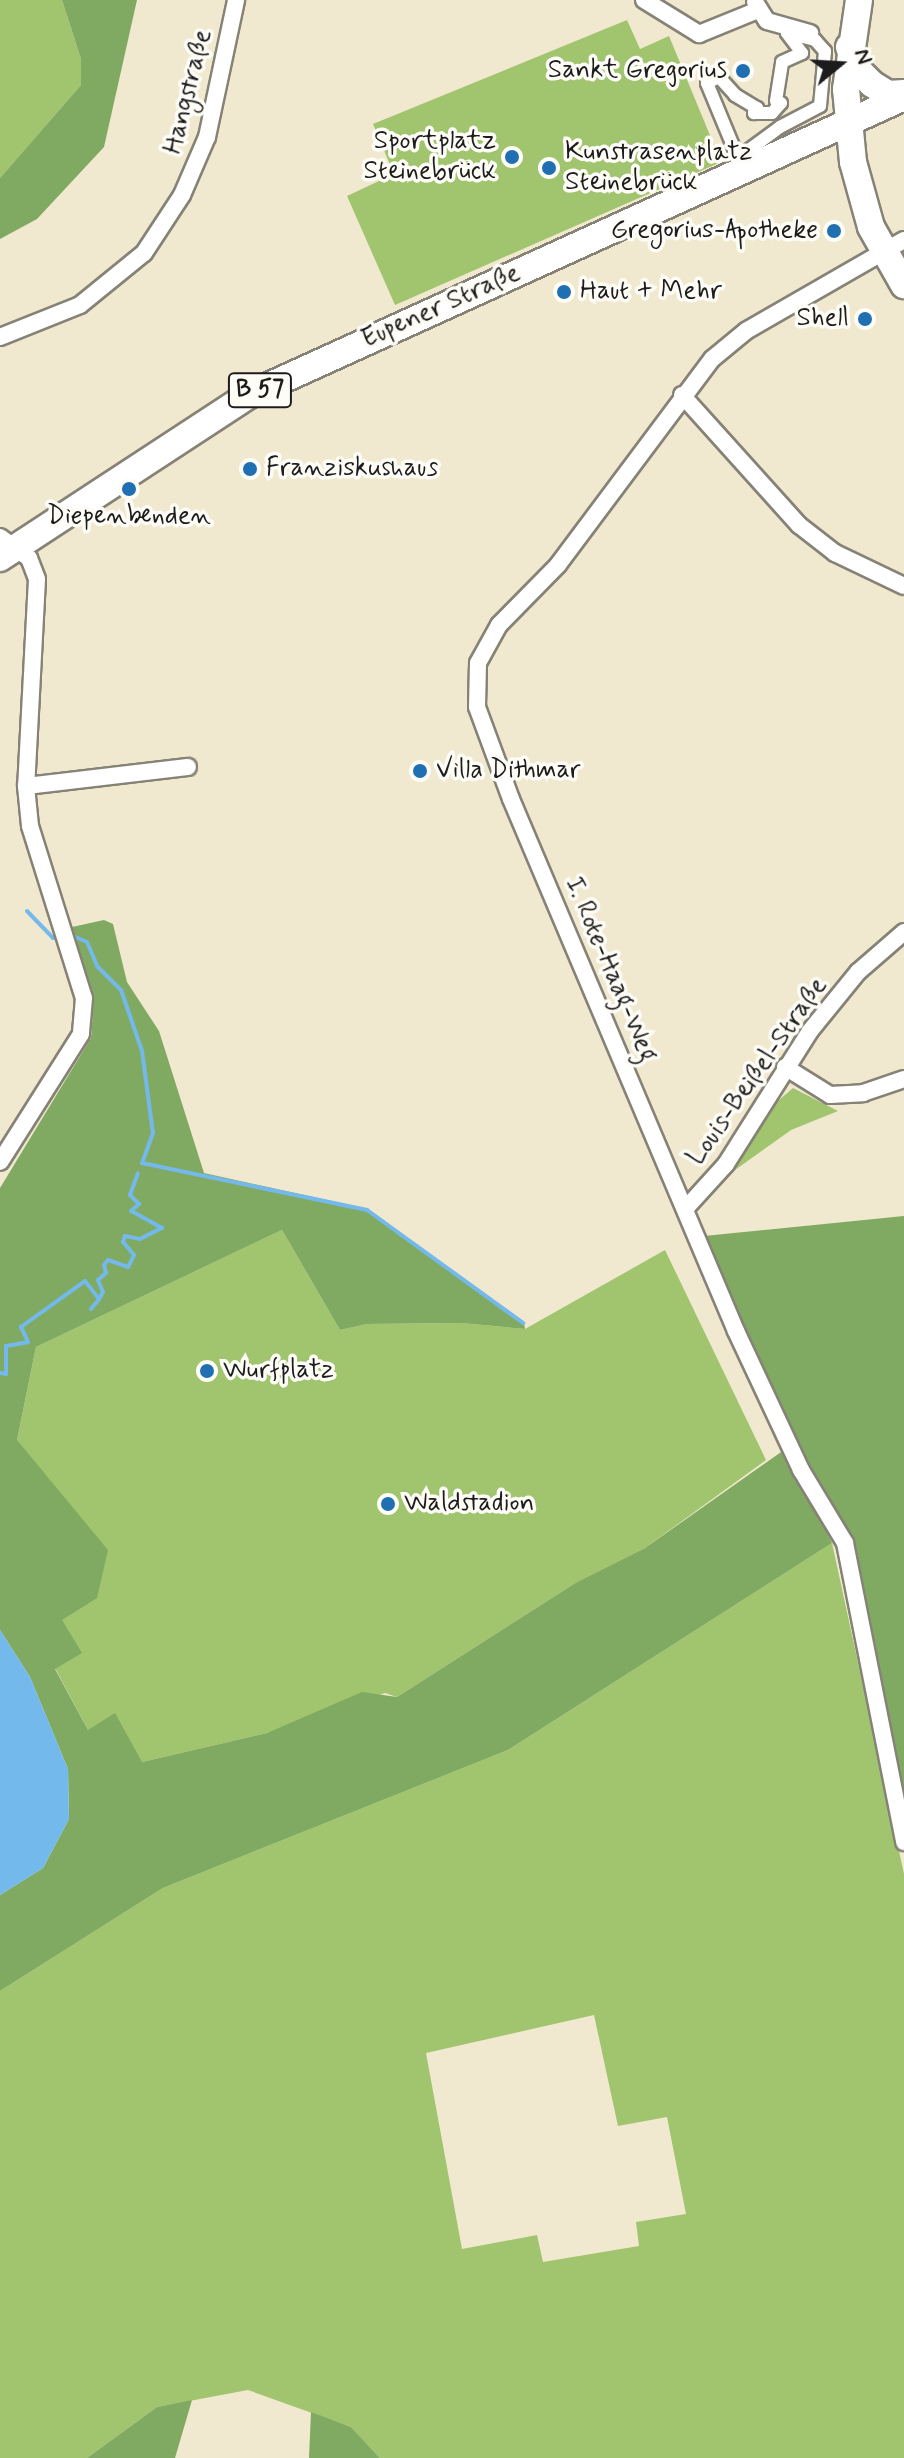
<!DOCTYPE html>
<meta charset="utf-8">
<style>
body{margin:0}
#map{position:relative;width:904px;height:2458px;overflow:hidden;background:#f0e9cf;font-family:Mynerve,sans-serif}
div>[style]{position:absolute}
.green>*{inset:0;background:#a1c46e}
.forest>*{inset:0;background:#80aa61}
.water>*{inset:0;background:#74b9eb}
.stream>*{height:4px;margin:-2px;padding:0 2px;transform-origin:2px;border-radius:2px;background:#74b9eb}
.roads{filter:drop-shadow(2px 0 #868276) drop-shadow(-2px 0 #868276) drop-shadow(0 2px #868276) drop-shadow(0 -2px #868276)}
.pedestrian>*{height:12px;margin:-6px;padding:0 6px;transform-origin:6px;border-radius:6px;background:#fff}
.minor>*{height:16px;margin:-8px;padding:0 8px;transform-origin:8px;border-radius:8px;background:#fff}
.primary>*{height:26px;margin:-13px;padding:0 13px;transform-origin:13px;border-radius:13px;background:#fff}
.dots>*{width:22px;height:22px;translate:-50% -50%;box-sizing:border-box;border:4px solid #fdfcf7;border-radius:50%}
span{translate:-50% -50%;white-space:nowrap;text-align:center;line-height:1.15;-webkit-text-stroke:7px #fdfcf7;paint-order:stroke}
.shield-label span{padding:2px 6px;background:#fdfcf7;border:2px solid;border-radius:6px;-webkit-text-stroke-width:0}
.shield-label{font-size:24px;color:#1c1c1c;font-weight:700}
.poi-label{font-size:26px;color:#1c1c1c}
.right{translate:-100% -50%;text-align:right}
.left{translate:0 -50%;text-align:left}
.street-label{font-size:26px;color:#1c1c1c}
.north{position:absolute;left:800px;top:24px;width:80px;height:80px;-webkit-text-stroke:6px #fdfcf7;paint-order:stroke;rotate:72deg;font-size:22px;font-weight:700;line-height:32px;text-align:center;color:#1c1c1c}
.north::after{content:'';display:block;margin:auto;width:28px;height:36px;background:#1c1c1c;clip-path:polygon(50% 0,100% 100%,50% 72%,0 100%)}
</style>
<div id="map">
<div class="green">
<i style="clip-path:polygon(0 0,62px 0,81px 59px,81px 85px,0 178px)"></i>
<i style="clip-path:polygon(627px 20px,640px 49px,669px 36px,721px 162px,395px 305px,347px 196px,394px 174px,373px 124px)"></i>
<i style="clip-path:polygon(793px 1088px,838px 1111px,791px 1130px,728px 1175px,771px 1107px)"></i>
<i style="clip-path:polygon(282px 1230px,340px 1330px,367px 1324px,461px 1323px,525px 1329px,665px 1250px,766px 1460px,645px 1548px,577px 1582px,397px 1697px,385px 1693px,267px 1733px,142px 1762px,88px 1730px,55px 1668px,62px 1620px,17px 1440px,36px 1347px)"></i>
<i style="clip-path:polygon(evenodd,832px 1543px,904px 1874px,904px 2458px,380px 2458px,351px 2427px,248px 2390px,157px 2407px,87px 2458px,0 2458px,0 1991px,163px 1888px,508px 1750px,832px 1543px,594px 2015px,618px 2126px,667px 2117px,686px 2214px,636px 2222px,639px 2246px,543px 2262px,537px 2235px,462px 2249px,426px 2053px,594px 2015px)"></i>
</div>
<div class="forest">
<i style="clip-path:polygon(62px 0,137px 0,104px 147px,37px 219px,0 239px,0 178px,81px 85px,81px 59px)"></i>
<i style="clip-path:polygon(104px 920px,113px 924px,127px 982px,159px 1031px,204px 1173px,368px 1209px,524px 1323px,525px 1329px,461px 1323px,367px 1324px,340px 1330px,282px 1230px,36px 1347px,17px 1440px,108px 1550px,97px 1598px,62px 1620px,82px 1653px,55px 1669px,88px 1730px,115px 1713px,142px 1762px,267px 1733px,362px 1692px,397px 1697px,577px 1582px,645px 1548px,784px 1450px,832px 1543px,508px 1750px,163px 1888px,0 1991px,0 1895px,43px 1868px,69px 1819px,68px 1769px,30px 1677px,0 1630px,0 1188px,91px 1038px,94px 996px,72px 927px)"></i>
<i style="clip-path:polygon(904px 1216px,904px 1824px,852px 1543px,794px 1444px,704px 1236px)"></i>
<i style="clip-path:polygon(192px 2400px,175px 2458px,87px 2458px,157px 2407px)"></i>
<i style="clip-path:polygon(311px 2412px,351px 2427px,380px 2458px,309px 2458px)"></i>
</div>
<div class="water">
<i style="clip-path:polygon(0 1630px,30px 1677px,68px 1769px,69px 1819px,43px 1868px,0 1895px)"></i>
</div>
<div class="stream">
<i style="left:27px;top:911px;width:37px;rotate:46deg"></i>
<i style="left:53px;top:938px;width:8px;rotate:-14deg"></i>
<i style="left:70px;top:935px;width:18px;rotate:22deg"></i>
<i style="left:87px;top:942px;width:26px;rotate:67deg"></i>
<i style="left:97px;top:966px;width:34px;rotate:45deg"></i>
<i style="left:121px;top:990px;width:65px;rotate:71deg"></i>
<i style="left:142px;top:1051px;width:83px;rotate:82.4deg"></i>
<i style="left:153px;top:1133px;width:32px;rotate:110deg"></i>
<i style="left:142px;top:1163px;width:230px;rotate:11.8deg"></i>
<i style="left:367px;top:1210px;width:193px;rotate:35.9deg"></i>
<i style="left:91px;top:1309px;width:13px;rotate:-51deg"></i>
<i style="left:0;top:1373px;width:6px;rotate:9deg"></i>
<i style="left:6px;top:1374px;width:28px;rotate:-90deg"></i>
<i style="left:6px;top:1346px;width:22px;rotate:-10deg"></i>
<i style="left:28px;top:1342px;width:17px;rotate:-115deg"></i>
<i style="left:21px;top:1327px;width:79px;rotate:-35.7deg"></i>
<i style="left:85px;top:1281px;width:23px;rotate:52deg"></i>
<i style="left:99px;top:1299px;width:8px;rotate:-60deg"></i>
<i style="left:103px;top:1292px;width:13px;rotate:-113deg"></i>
<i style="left:98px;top:1280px;width:11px;rotate:-41deg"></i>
<i style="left:106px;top:1273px;width:8px;rotate:-104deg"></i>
<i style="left:104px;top:1265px;width:6px;rotate:-51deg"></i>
<i style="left:108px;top:1260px;width:21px;rotate:19deg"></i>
<i style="left:128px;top:1267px;width:13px;rotate:-63deg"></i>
<i style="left:134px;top:1255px;width:17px;rotate:-130deg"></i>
<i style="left:123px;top:1242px;width:6px;rotate:-72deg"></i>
<i style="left:125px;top:1236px;width:15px;rotate:11deg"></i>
<i style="left:140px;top:1239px;width:25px;rotate:-27deg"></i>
<i style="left:162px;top:1228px;width:35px;rotate:-151deg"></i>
<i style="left:131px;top:1211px;width:11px;rotate:-41deg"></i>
<i style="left:139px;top:1204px;width:13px;rotate:-135deg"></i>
<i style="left:130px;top:1195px;width:23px;rotate:-70deg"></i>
</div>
<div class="roads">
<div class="pedestrian">
<i style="left:787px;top:33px;width:29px;rotate:14deg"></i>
<i style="left:815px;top:40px;width:15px;rotate:48deg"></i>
<i style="left:825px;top:51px;width:55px;rotate:95.2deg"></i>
<i style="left:820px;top:106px;width:45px;rotate:152.3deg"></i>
<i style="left:780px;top:127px;width:52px;rotate:143.6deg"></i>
<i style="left:738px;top:158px;width:81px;rotate:-112.5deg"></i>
<i style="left:707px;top:83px;width:13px;rotate:-27deg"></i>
<i style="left:719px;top:77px;width:24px;rotate:48deg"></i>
<i style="left:735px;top:95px;width:26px;rotate:31deg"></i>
<i style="left:757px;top:108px;width:6px;rotate:121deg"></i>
<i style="left:754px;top:113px;width:18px"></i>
<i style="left:772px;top:113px;width:13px;rotate:-48deg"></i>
<i style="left:781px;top:103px;width:5px;rotate:-158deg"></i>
<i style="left:776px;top:101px;width:39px;rotate:-81deg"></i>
<i style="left:782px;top:62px;width:22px;rotate:-24deg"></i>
<i style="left:802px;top:53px;width:25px;rotate:-127deg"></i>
</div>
<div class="minor">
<i style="left:644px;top:0;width:65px;rotate:31.7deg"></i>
<i style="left:699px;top:34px;width:64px;rotate:-22.1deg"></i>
<i style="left:755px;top:2px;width:22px;rotate:58deg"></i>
<i style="left:767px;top:21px;width:45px;rotate:15.6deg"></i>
<i style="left:904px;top:240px;width:182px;rotate:150.1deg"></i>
<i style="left:746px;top:331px;width:44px;rotate:140.5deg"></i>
<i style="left:712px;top:359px;width:257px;rotate:126.8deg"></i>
<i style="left:558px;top:565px;width:84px;rotate:134.5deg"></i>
<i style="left:499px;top:625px;width:43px;rotate:118.9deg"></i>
<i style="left:478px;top:663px;width:44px;rotate:91.3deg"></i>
<i style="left:477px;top:707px;width:98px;rotate:69.7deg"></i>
<i style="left:511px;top:799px;width:578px;rotate:67.07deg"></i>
<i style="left:736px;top:1331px;width:153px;rotate:64.9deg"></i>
<i style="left:801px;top:1470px;width:85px;rotate:58.9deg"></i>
<i style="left:845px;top:1543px;width:305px;rotate:78.8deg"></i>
<i style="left:0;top:337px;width:86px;rotate:-21.8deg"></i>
<i style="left:80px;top:305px;width:82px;rotate:-39.1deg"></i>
<i style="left:144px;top:253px;width:69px;rotate:-56.8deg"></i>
<i style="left:182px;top:195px;width:63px;rotate:-66.7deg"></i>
<i style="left:207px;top:137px;width:140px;rotate:-78deg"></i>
<i style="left:682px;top:395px;width:175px;rotate:48deg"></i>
<i style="left:799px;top:525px;width:46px;rotate:37.9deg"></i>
<i style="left:835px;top:553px;width:76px;rotate:25.6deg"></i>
<i style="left:0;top:537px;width:36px;rotate:36deg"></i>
<i style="left:29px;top:558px;width:22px;rotate:69deg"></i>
<i style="left:37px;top:579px;width:207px;rotate:93deg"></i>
<i style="left:26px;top:786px;width:40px;rotate:84.3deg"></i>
<i style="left:30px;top:826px;width:180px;rotate:72.6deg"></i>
<i style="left:84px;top:998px;width:36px;rotate:95deg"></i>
<i style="left:81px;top:1034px;width:151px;rotate:122.3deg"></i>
<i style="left:26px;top:786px;width:163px;rotate:-6.7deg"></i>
<i style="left:785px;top:1067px;width:53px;rotate:31.9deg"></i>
<i style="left:830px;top:1095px;width:33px;rotate:-3deg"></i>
<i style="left:863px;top:1093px;width:43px;rotate:-18.9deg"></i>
<i style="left:687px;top:1207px;width:58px;rotate:-47.8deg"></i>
<i style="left:726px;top:1164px;width:157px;rotate:-57.7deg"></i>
<i style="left:810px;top:1031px;width:76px;rotate:-50.9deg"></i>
<i style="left:858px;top:972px;width:61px;rotate:-41deg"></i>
</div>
<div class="primary">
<i style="left:859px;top:0;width:90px;rotate:98.3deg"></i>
<i style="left:846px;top:89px;width:73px;rotate:84.5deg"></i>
<i style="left:853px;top:162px;width:67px;rotate:74.5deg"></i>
<i style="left:871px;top:227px;width:67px;rotate:60.4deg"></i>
<i style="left:849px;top:47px;width:25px;rotate:69deg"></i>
<i style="left:858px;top:70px;width:20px;rotate:45deg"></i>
<i style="left:872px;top:84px;width:19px;rotate:32deg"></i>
<i style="left:888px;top:94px;width:16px;rotate:-4deg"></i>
<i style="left:0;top:558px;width:298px;rotate:-33.2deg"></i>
<i style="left:249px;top:395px;width:720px;rotate:-24.46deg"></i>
</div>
</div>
<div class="dots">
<i style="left:743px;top:71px;background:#1f6fb2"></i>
<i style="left:512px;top:157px;background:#1f6fb2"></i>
<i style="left:549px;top:168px;background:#1f6fb2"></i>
<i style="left:834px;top:231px;background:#1f6fb2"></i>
<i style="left:564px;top:292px;background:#1f6fb2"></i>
<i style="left:865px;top:319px;background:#1f6fb2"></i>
<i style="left:250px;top:469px;background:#1f6fb2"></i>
<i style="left:129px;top:489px;background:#1f6fb2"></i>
<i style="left:420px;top:771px;background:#1f6fb2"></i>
<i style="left:207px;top:1371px;background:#1f6fb2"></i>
<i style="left:388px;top:1504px;background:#1f6fb2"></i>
</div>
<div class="shield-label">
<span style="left:260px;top:390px">B 57</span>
</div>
<div class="poi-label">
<span class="right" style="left:727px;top:71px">Sankt Gregorius</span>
<span class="right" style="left:496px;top:157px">Sportplatz<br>Steinebrück</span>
<span class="left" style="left:565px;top:168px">Kunstrasenplatz<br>Steinebrück</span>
<span class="right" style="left:818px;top:231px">Gregorius-Apotheke</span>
<span class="left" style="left:580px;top:292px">Haut + Mehr</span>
<span class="right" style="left:849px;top:319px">Shell</span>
<span class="left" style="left:266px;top:469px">Franziskushaus</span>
<span style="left:129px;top:517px">Diepenbenden</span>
<span class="left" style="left:436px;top:771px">Villa Dithmar</span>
<span class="left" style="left:223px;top:1371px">Wurfplatz</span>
<span class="left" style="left:404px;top:1504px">Waldstadion</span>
</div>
<div class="street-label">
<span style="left:189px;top:92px;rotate:-76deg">Hangstraße</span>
<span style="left:441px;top:307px;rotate:-24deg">Eupener Straße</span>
<span style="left:610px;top:970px;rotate:67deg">I. Rote-Haag-Weg</span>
<span style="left:758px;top:1072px;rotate:-55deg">Louis-Beißel-Straße</span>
</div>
<div class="north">N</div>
</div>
